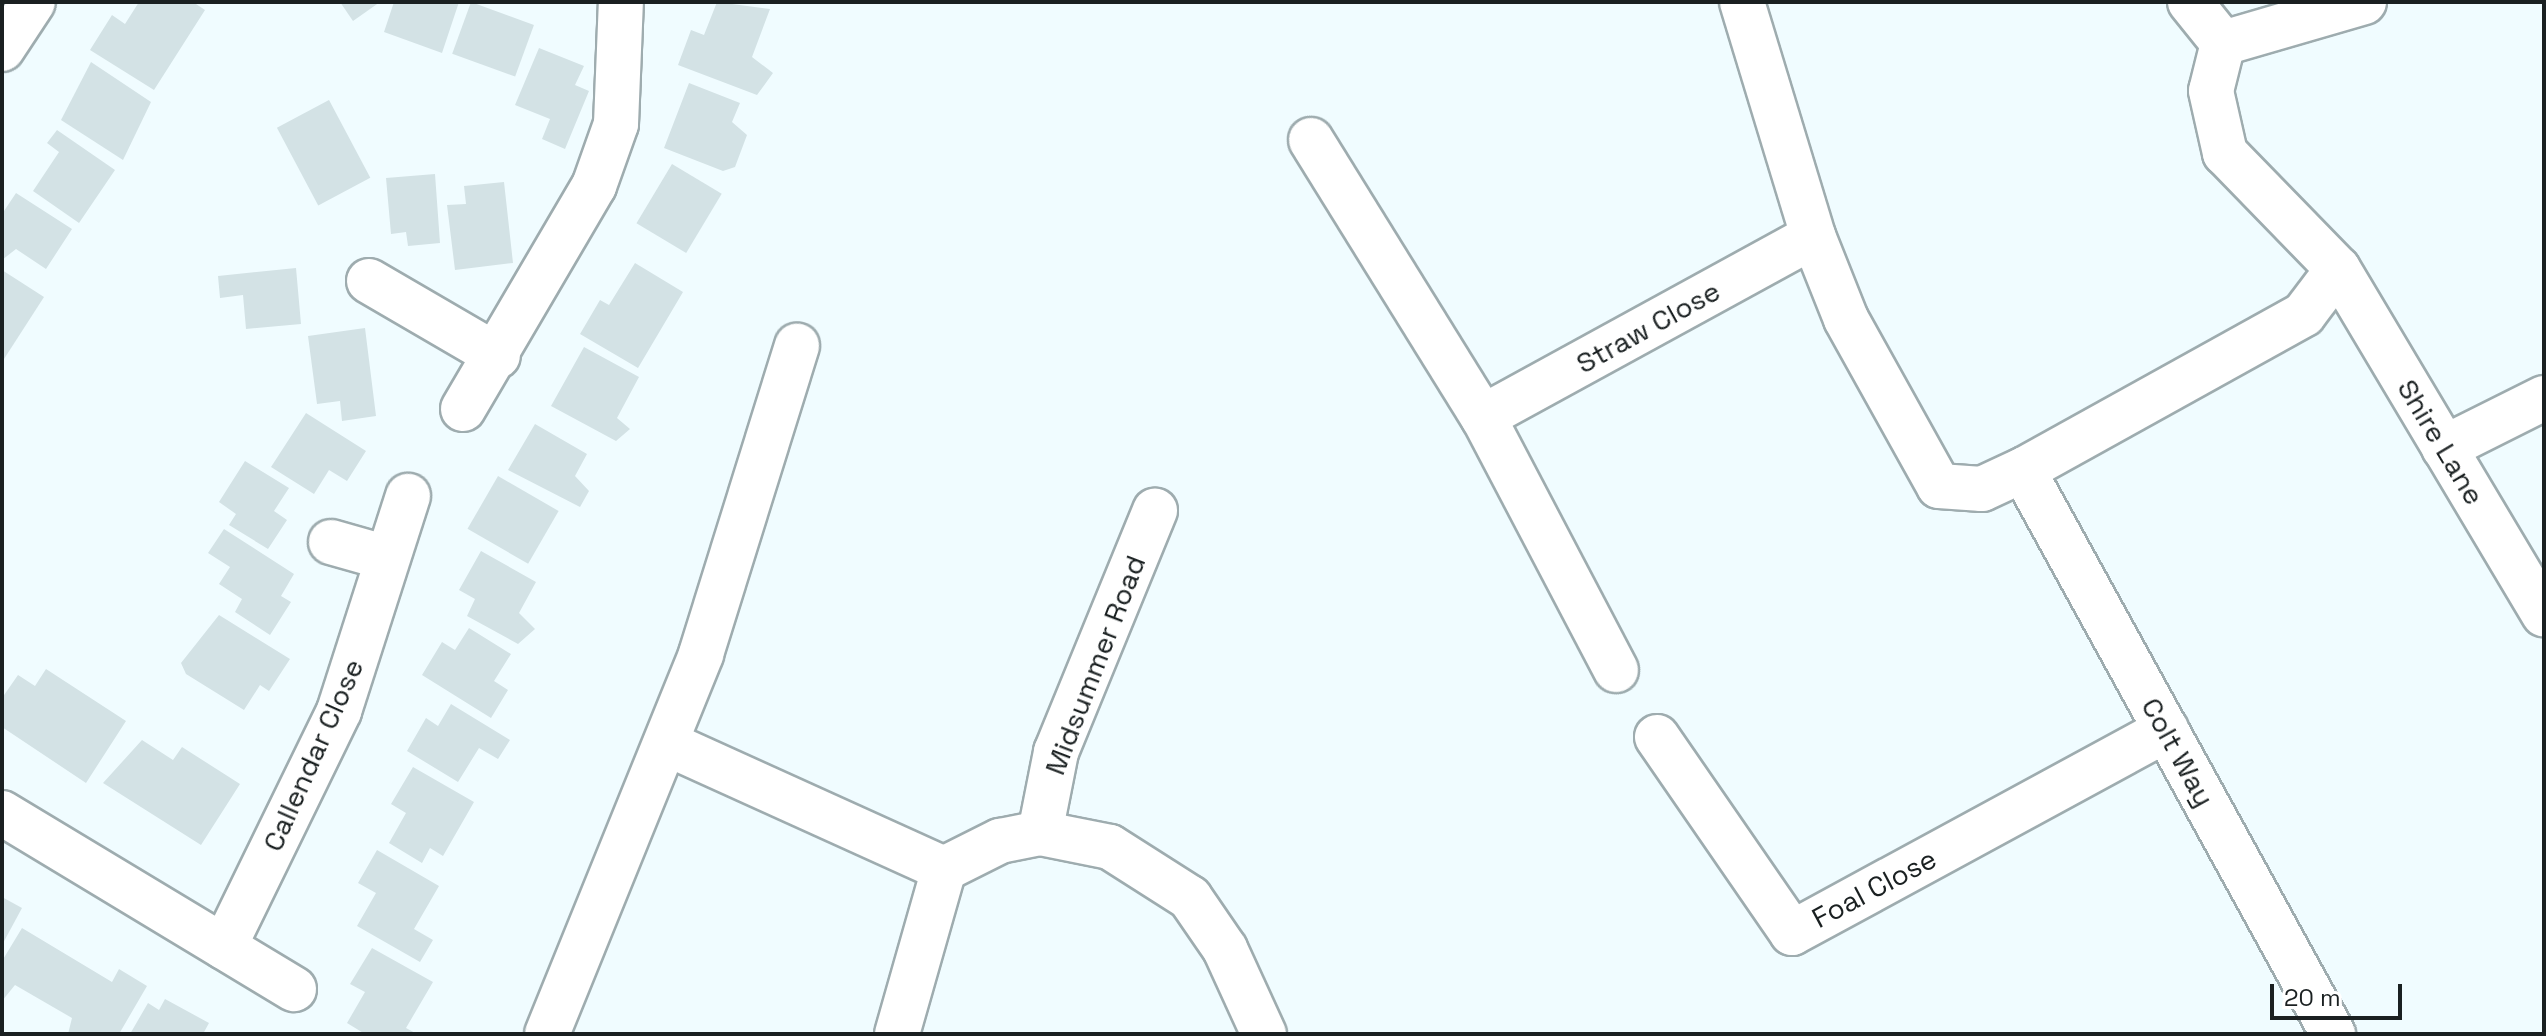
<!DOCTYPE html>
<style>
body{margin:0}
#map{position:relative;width:2546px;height:1036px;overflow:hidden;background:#f0fcff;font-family:"Space Grotesk",sans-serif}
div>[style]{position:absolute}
.building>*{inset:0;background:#d3e2e5;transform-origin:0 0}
.roads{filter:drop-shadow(2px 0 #9eacaf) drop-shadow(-2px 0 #9eacaf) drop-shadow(0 2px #9eacaf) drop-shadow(0 -2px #9eacaf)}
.minor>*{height:44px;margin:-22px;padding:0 22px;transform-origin:22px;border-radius:22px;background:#fff}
span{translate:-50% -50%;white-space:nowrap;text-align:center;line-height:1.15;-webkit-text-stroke:7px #fff;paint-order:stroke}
.street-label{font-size:28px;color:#1a2021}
.frame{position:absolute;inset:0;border:4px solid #1a2021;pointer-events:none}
.scale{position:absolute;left:2270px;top:984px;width:132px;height:36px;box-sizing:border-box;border:4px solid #1a2021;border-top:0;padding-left:10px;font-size:24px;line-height:28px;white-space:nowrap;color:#1a2021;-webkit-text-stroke:6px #fff;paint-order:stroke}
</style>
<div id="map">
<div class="building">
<i style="clip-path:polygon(139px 2px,193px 2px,205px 10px,154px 90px,90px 50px,112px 15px,125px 24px)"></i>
<i style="clip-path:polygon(340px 2px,380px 2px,353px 21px)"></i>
<i style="clip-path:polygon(394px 2px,459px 2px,442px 53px,384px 32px)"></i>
<i style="left:471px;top:2px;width:67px;height:55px;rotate:20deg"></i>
<i style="clip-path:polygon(717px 2px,770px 9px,752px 57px,773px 73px,757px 95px,678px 65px,691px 30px,704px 35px)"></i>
<i style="clip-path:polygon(539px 48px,584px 66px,575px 85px,589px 91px,565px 149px,542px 139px,550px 119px,515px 105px)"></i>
<i style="clip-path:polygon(91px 62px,151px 102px,123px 160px,61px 120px)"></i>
<i style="clip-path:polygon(689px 83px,740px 103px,732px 122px,747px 135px,735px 167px,723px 171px,664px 148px)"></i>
<i style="left:329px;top:100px;width:88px;height:59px;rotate:62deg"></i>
<i style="clip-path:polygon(57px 130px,115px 170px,79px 223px,33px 191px,59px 152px,47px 143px)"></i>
<i style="left:672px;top:164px;width:58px;height:69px;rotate:31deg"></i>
<i style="clip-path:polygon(435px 174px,440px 243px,408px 246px,406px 232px,391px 234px,386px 178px)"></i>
<i style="clip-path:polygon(504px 182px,513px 263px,455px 270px,447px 205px,466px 204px,464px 186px)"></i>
<i style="clip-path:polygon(16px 193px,72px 229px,46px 269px,16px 249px,2px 260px,2px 214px)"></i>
<i style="clip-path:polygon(635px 263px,683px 292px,638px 368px,580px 334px,600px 300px,609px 305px)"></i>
<i style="clip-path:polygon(296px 268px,301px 324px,246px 329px,243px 295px,220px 298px,218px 276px)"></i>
<i style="clip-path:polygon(2px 270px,44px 297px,4px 359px,2px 358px)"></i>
<i style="clip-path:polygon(365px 328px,376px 416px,342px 421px,340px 401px,317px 404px,308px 336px)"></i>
<i style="clip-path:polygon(584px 347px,639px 377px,617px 418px,630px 429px,616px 441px,551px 406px)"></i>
<i style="clip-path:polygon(306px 413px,366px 451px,347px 481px,329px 470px,314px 494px,271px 467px)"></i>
<i style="clip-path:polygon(535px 424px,587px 454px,575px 476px,589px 491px,580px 507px,508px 470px)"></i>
<i style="clip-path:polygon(245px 461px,289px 488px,274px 511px,287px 520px,268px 549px,229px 525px,236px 514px,219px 502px)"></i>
<i style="left:498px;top:476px;width:70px;height:61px;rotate:30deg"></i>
<i style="clip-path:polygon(224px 529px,294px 574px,281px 596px,291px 602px,270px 635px,235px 612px,242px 599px,219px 584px,230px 567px,208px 553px)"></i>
<i style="clip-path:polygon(481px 551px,536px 582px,519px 613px,535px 629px,518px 644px,467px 616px,475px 599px,459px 590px)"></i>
<i style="clip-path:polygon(219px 615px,290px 659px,269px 691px,260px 685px,244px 710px,186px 674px,181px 663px)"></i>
<i style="clip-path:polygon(469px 628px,511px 654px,494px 681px,508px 690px,491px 718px,422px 675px,442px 642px,455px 650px)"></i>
<i style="clip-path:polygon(46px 669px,126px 721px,86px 783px,2px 727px,2px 698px,18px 675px,35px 686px)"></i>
<i style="clip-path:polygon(451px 704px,510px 740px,498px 759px,479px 748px,458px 782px,407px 751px,426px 718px,438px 726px)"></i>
<i style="clip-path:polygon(142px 740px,173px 760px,182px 747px,240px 784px,201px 845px,103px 783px)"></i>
<i style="clip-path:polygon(413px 767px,474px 802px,443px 856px,430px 848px,422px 863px,389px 843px,406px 813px,391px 804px)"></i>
<i style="clip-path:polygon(377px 850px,439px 886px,414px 929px,433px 940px,420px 962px,357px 926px,376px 893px,358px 883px)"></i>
<i style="clip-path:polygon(2px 897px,22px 908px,2px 945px)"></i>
<i style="clip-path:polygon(22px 928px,112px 982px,119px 969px,147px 986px,119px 1034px,68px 1034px,72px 1018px,15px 985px,2px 1001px,2px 961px)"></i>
<i style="clip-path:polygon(372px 948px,433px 982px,406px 1028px,417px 1034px,365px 1034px,347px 1023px,365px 992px,350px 984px)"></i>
<i style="clip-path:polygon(165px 999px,209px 1023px,203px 1034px,130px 1034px,148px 1003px,159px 1010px)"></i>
</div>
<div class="roads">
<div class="minor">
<i style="left:1742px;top:2px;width:245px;rotate:73.1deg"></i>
<i style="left:1813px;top:236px;width:89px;rotate:68.3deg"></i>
<i style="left:1846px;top:319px;width:191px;rotate:60.9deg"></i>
<i style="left:1939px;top:486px;width:43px;rotate:4deg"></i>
<i style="left:1982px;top:489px;width:45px;rotate:-24.9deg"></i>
<i style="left:2023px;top:470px;width:321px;rotate:-29deg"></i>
<i style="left:2304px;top:314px;width:56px;rotate:-52.9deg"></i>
<i style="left:2190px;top:2px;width:53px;rotate:51.2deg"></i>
<i style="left:2364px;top:2px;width:147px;rotate:163.8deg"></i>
<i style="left:2223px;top:43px;width:49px;rotate:104deg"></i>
<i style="left:2211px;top:91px;width:64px;rotate:77.3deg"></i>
<i style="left:2225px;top:153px;width:162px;rotate:45.8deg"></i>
<i style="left:2338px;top:269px;width:402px;rotate:59.2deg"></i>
<i style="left:2px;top:49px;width:56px;rotate:-56.6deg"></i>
<i style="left:1311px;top:140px;width:326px;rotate:58.2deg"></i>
<i style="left:369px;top:281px;width:149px;rotate:30.2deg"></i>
<i style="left:463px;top:409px;width:259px;rotate:-59.6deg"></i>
<i style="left:594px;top:186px;width:66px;rotate:-70.5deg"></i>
<i style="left:616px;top:124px;width:122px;rotate:-87.7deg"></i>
<i style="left:2444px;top:448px;width:112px;rotate:-26.6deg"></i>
<i style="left:2023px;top:470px;width:644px;rotate:61.2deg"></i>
<i style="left:331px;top:542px;width:58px;rotate:15.9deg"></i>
<i style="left:1616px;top:670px;width:286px;rotate:-117.7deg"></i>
<i style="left:1483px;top:417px;width:376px;rotate:-28.7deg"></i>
<i style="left:1657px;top:737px;width:238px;rotate:55.4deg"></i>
<i style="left:1792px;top:933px;width:426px;rotate:-28.5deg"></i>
<i style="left:666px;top:743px;width:305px;rotate:24.4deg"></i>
<i style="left:2px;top:813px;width:341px;rotate:31.1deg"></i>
<i style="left:1040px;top:833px;width:71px;rotate:11.3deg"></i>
<i style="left:1110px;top:847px;width:95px;rotate:32.5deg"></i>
<i style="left:1190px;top:898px;width:62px;rotate:55.5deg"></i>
<i style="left:1225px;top:949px;width:94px;rotate:65.4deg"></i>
<i style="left:224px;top:947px;width:263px;rotate:-64deg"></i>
<i style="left:339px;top:711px;width:226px;rotate:-72.2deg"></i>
<i style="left:547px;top:1034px;width:410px;rotate:-67.9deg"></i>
<i style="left:701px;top:654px;width:323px;rotate:-72.7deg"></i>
<i style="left:897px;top:1034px;width:172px;rotate:-74.1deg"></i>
<i style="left:944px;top:869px;width:63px;rotate:-26.6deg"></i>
<i style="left:1000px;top:841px;width:41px;rotate:-11.3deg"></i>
<i style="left:1040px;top:833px;width:83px;rotate:-78.8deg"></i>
<i style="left:1056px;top:752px;width:261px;rotate:-67.7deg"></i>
</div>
</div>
<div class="street-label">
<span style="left:1648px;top:327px;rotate:-29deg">Straw Close</span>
<span style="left:2441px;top:442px;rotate:59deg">Shire Lane</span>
<span style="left:1095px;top:665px;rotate:-69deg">Midsummer Road</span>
<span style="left:2178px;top:752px;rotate:61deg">Colt Way</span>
<span style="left:313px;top:755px;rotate:-66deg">Callendar Close</span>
<span style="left:1874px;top:888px;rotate:-28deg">Foal Close</span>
</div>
<div class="frame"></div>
<div class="scale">20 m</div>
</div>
